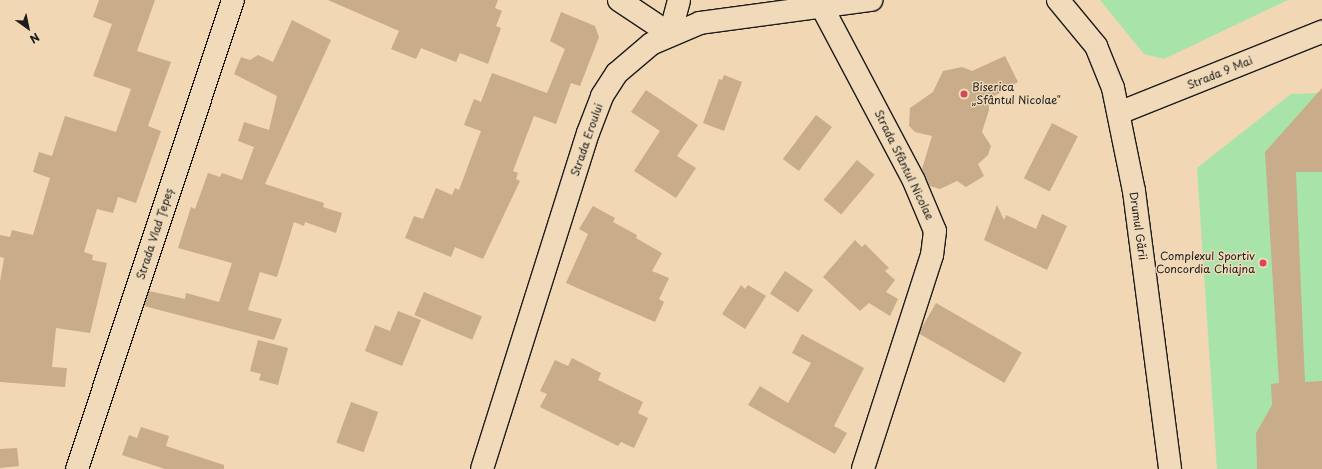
<!DOCTYPE html>
<meta charset="utf-8">
<style>
body{margin:0}
#map{position:relative;width:1322px;height:469px;overflow:hidden;background:#f1d7b3;font-family:"Playpen Sans",sans-serif}
div>[style]{position:absolute}
.green>*{inset:0;background:#a8e4aa}
.building>*{inset:0;background:#c9ac89;transform-origin:0 0}
.roads{filter:drop-shadow(1px 0 #1c1c1c) drop-shadow(-1px 0 #1c1c1c) drop-shadow(0 1px #1c1c1c) drop-shadow(0 -1px #1c1c1c)}
.minor>*{height:22px;margin:-11px;padding:0 11px;transform-origin:11px;border-radius:11px;background:#f0dab9}
.major>*{height:22px;margin:-11px;padding:0 11px;transform-origin:11px;border-radius:11px;background:#f0dab9}
.dots>*{width:11px;height:11px;translate:-50% -50%;box-sizing:border-box;border:2px solid #f0dab9;border-radius:50%}
span{translate:-50% -50%;white-space:nowrap;text-align:center;line-height:1.15;-webkit-text-stroke:3px #f0dab9;paint-order:stroke}
.street-label{font-size:11px;color:#1c1c1c}
.poi-label{font-size:11px;color:#1c1c1c}
.left{translate:0 -50%;text-align:left}
.right{translate:-100% -50%;text-align:right}
.north{position:absolute;left:8px;top:8px;width:40px;height:40px;-webkit-text-stroke:3px #f0dab9;paint-order:stroke;rotate:147deg;font-size:11px;font-weight:700;line-height:16px;text-align:center;color:#1c1c1c}
.north::after{content:'';display:block;margin:auto;width:14px;height:18px;background:#1c1c1c;clip-path:polygon(50% 0,100% 100%,50% 72%,0 100%)}
</style>
<div id="map">
<div class="green">
<i style="clip-path:polygon(1100px 0,1288px 0,1164px 59px,1144px 54px)"></i>
<i style="clip-path:polygon(1322px 93px,1322px 469px,1217px 469px,1197px 168px,1291px 94px)"></i>
</div>
<div class="building">
<i style="clip-path:polygon(99px 0,155px 0,137px 51px,171px 62px,148px 126px,161px 131px,136px 203px,118px 197px,113px 213px,97px 209px,84px 252px,93px 255px,92px 260px,107px 263px,90px 333px,56px 328px,52px 367px,67px 368px,65px 387px,0 382px,0 282px,4px 258px,0 257px,0 235px,10px 237px,12px 230px,33px 235px,50px 178px,33px 172px,39px 152px,52px 156px,65px 116px,116px 132px,131px 89px,93px 76px,112px 24px,93px 17px)"></i>
<i style="clip-path:polygon(328px 0,498px 0,495px 8px,502px 11px,496px 26px,501px 28px,488px 64px,460px 53px,456px 62px,421px 48px,416px 59px,391px 49px,399px 31px)"></i>
<i style="clip-path:polygon(561px 12px,595px 26px,599px 37px,580px 86px,571px 83px,556px 124px,534px 116px,513px 171px,518px 173px,516px 179px,520px 181px,483px 259px,455px 247px,451px 257px,405px 238px,414px 216px,423px 219px,436px 188px,452px 195px,455px 188px,459px 190px,481px 131px,464px 125px,474px 99px,481px 102px,492px 73px,547px 93px,565px 49px,550px 41px)"></i>
<i style="clip-path:polygon(292px 20px,331px 40px,265px 184px,324px 203px,323px 207px,342px 213px,336px 233px,305px 222px,304px 226px,294px 222px,277px 277px,260px 272px,248px 310px,282px 319px,274px 340px,144px 306px,149px 291px,185px 299px,186px 293px,219px 302px,232px 263px,178px 248px,191px 207px,195px 209px,208px 173px,220px 177px,222px 173px,242px 180px,254px 147px,238px 141px,244px 122px,269px 130px,277px 96px,234px 74px,241px 57px,250px 60px,258px 55px,273px 62px)"></i>
<i style="clip-path:polygon(1005px 56px,1018px 82px,989px 99px,989px 110px,982px 132px,991px 146px,988px 155px,978px 164px,984px 176px,966px 187px,957px 181px,940px 189px,930px 186px,922px 169px,932px 136px,915px 132px,909px 126px,910px 108px,933px 92px,943px 71px,962px 67px,972px 71px)"></i>
<i style="clip-path:polygon(724px 75px,742px 82px,724px 131px,703px 123px,719px 79px,722px 80px)"></i>
<i style="clip-path:polygon(1322px 88px,1322px 172px,1296px 172px,1305px 382px,1322px 381px,1322px 469px,1257px 469px,1256px 433px,1272px 405px,1271px 384px,1279px 383px,1265px 152px)"></i>
<i style="clip-path:polygon(646px 90px,698px 125px,677px 156px,696px 168px,676px 198px,634px 171px,660px 131px,631px 112px)"></i>
<i style="left:816px;top:115px;width:20px;height:55px;rotate:37deg"></i>
<i style="left:1052px;top:123px;width:29px;height:62px;rotate:27deg"></i>
<i style="left:857px;top:160px;width:23px;height:52px;rotate:40deg"></i>
<i style="clip-path:polygon(997px 205px,1004px 220px,1006px 215px,1036px 229px,1042px 214px,1067px 226px,1047px 270px,984px 240px)"></i>
<i style="clip-path:polygon(593px 206px,615px 218px,613px 222px,637px 235px,636px 238px,662px 253px,652px 271px,669px 278px,659px 299px,664px 302px,655px 322px,566px 283px,588px 234px,579px 229px)"></i>
<i style="clip-path:polygon(855px 240px,862px 247px,865px 244px,889px 268px,885px 271px,895px 280px,886px 292px,898px 299px,890px 316px,869px 303px,860px 311px,823px 277px)"></i>
<i style="left:785px;top:271px;width:34px;height:27px;rotate:34deg"></i>
<i style="clip-path:polygon(741px 285px,745px 289px,748px 285px,766px 296px,745px 329px,722px 314px)"></i>
<i style="left:424px;top:292px;width:63px;height:25px;rotate:23deg"></i>
<i style="left:936px;top:303px;width:99px;height:35px;rotate:30deg"></i>
<i style="clip-path:polygon(398px 311px,421px 320px,402px 366px,365px 351px,375px 325px,390px 331px)"></i>
<i style="clip-path:polygon(802px 334px,864px 368px,834px 426px,847px 433px,835px 454px,748px 405px,760px 386px,788px 403px,811px 363px,792px 353px)"></i>
<i style="clip-path:polygon(258px 340px,288px 348px,278px 385px,259px 380px,261px 374px,250px 371px)"></i>
<i style="clip-path:polygon(572px 358px,601px 373px,598px 380px,643px 402px,638px 413px,648px 418px,634px 448px,621px 442px,618px 446px,540px 407px,547px 394px,540px 391px,555px 360px,568px 366px)"></i>
<i style="left:351px;top:402px;width:29px;height:43px;rotate:20deg"></i>
<i style="clip-path:polygon(141px 427px,169px 436px,166px 446px,224px 465px,224px 469px,165px 469px,122px 455px,129px 435px,137px 438px)"></i>
<i style="clip-path:polygon(17px 448px,19px 466px,0 468px,0 449px)"></i>
</div>
<div class="roads">
<div class="minor">
<i style="left:619px;top:0;width:61px;rotate:33.7deg"></i>
<i style="left:670px;top:34px;width:35px;rotate:-75deg"></i>
<i style="left:822px;top:7px;width:197px;rotate:62.1deg"></i>
<i style="left:914px;top:181px;width:54px;rotate:67.2deg"></i>
<i style="left:935px;top:231px;width:24px;rotate:97deg"></i>
<i style="left:932px;top:255px;width:225px;rotate:107.9deg"></i>
<i style="left:1119px;top:113px;width:219px;rotate:-21.8deg"></i>
<i style="left:77px;top:469px;width:494px;rotate:-71.6deg"></i>
</div>
<div class="major">
<i style="left:1058px;top:0;width:60px;rotate:50.4deg"></i>
<i style="left:1096px;top:46px;width:45px;rotate:68deg"></i>
<i style="left:1113px;top:88px;width:105px;rotate:78.5deg"></i>
<i style="left:1134px;top:191px;width:280px;rotate:82.6deg"></i>
<i style="left:482px;top:469px;width:352px;rotate:-72.5deg"></i>
<i style="left:588px;top:133px;width:40px;rotate:-69deg"></i>
<i style="left:602px;top:96px;width:27px;rotate:-57deg"></i>
<i style="left:617px;top:73px;width:45px;rotate:-40.5deg"></i>
<i style="left:651px;top:44px;width:53px;rotate:-23.2deg"></i>
<i style="left:700px;top:23px;width:173px;rotate:-7.7deg"></i>
</div>
</div>
<div class="dots">
<i style="left:964px;top:94px;background:#d1495b"></i>
<i style="left:1263px;top:263px;background:#d1495b"></i>
</div>
<div class="street-label">
<span style="left:1220px;top:73px;rotate:-22deg">Strada 9 Mai</span>
<span style="left:587px;top:140px;rotate:-71deg">Strada Eroului</span>
<span style="left:904px;top:165px;rotate:64deg">Strada Sfântul Nicolae</span>
<span style="left:1138px;top:226px;rotate:82deg">Drumul Gării</span>
<span style="left:155px;top:234px;rotate:-72deg">Strada Vlad Țepeș</span>
</div>
<div class="poi-label">
<span class="left" style="left:972px;top:94px">Biserica<br>„Sfântul Nicolae"</span>
<span class="right" style="left:1255px;top:263px">Complexul Sportiv<br>Concordia Chiajna</span>
</div>
<div class="north">N</div>
</div>
